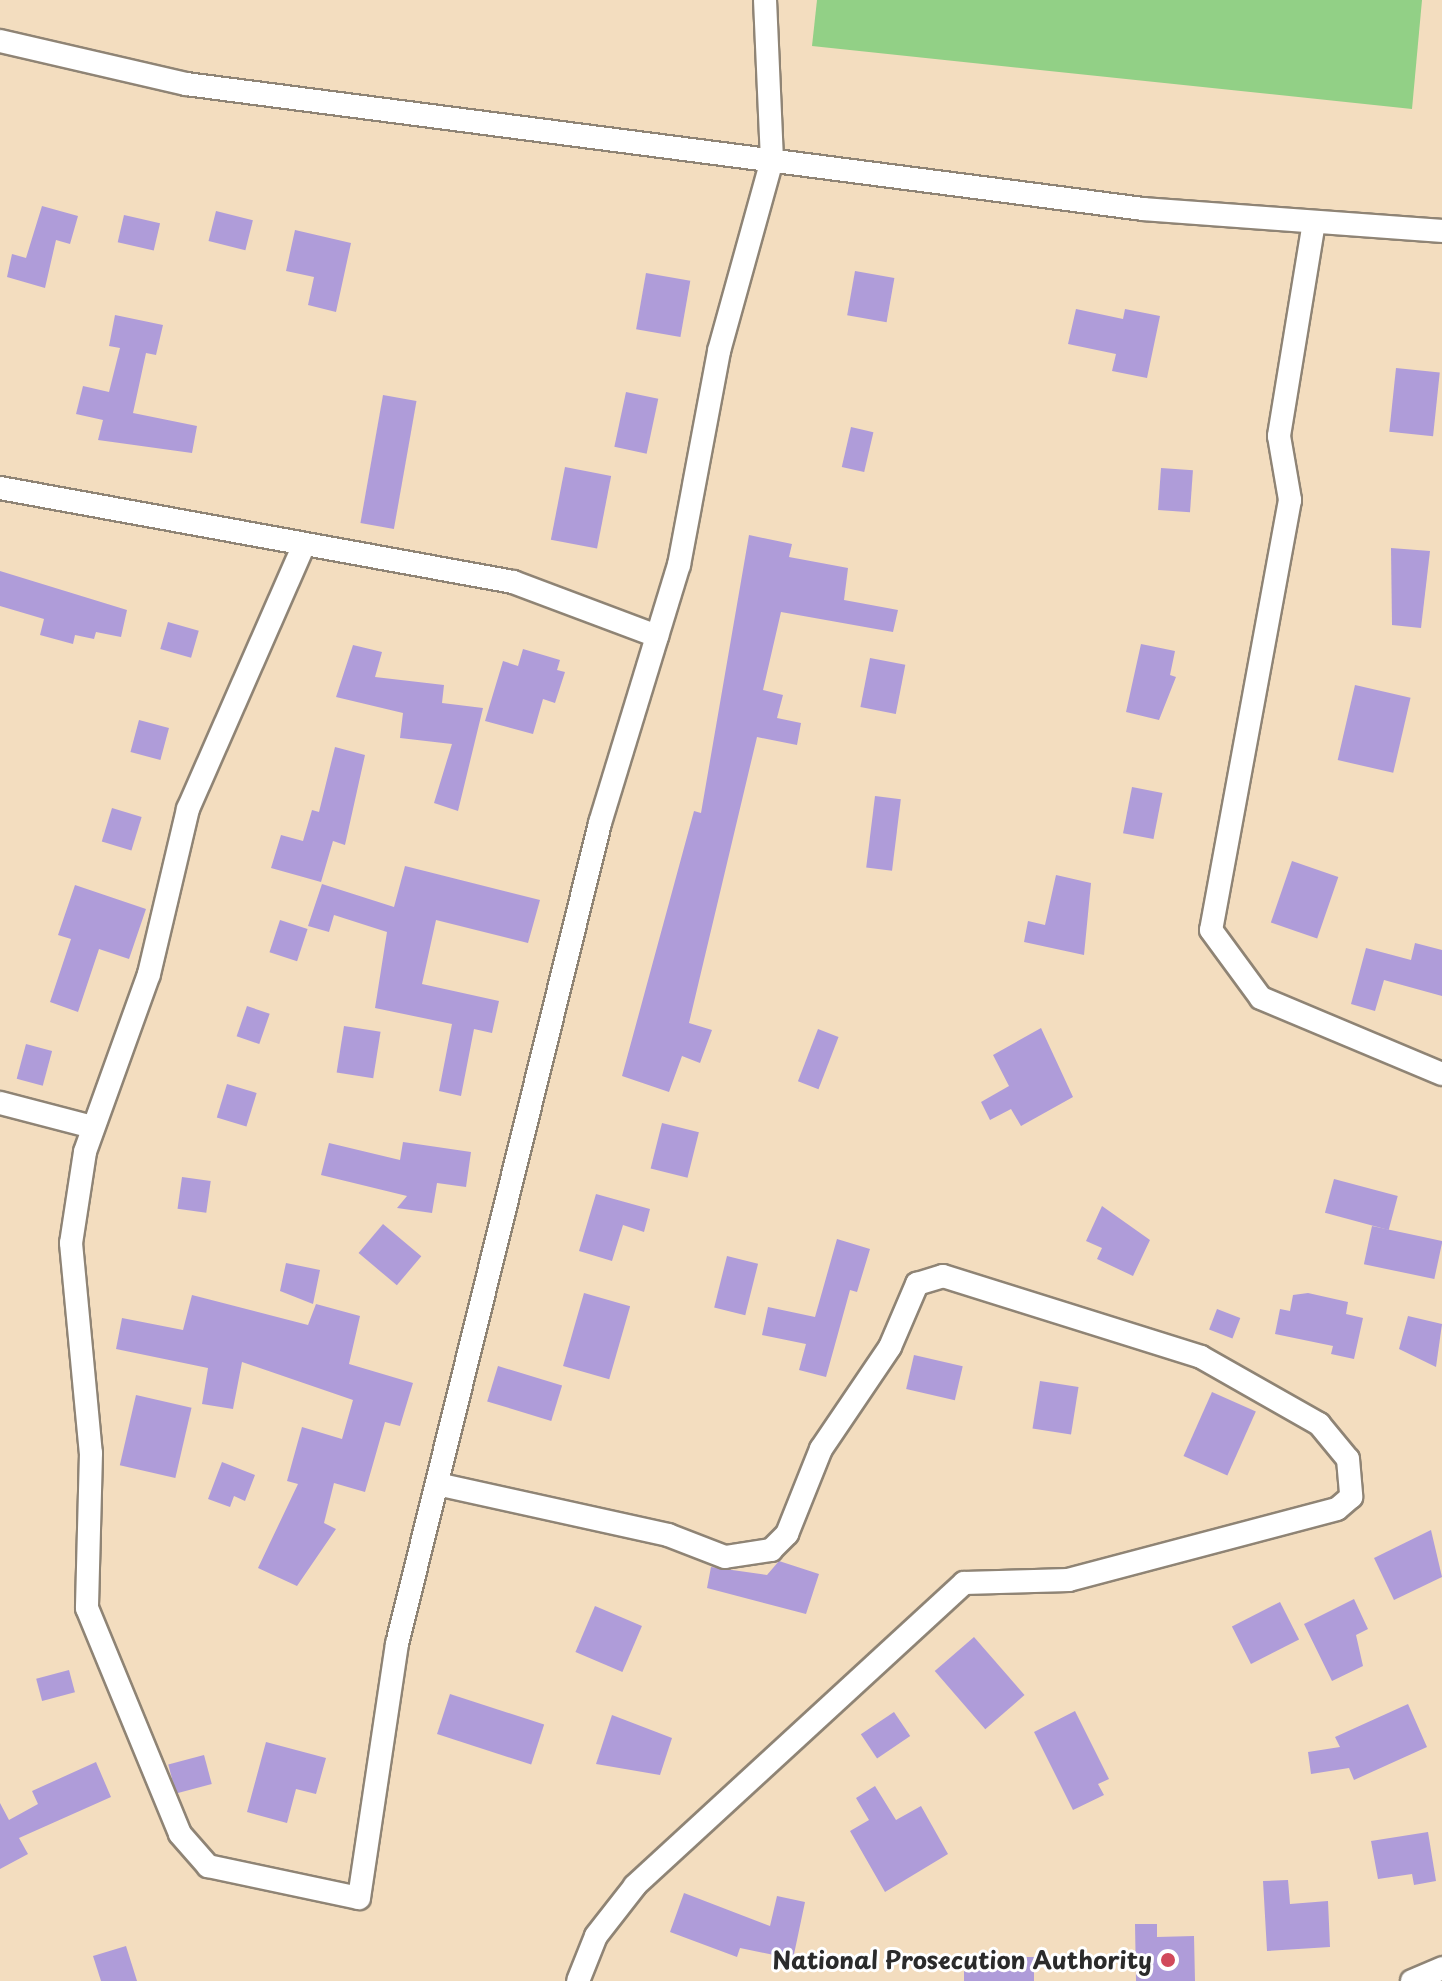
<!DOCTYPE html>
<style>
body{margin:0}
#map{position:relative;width:1442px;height:1981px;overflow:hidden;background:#f3ddbf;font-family:"Playpen Sans",sans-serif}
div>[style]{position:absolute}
.green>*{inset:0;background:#92d086}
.building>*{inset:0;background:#af9cd9;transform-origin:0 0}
.roads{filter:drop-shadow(2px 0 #8f8475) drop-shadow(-2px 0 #8f8475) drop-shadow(0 2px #8f8475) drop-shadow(0 -2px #8f8475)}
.street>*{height:22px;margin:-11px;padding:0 11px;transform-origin:11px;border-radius:11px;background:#fff}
.dots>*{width:22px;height:22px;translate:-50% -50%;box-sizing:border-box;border:4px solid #fff;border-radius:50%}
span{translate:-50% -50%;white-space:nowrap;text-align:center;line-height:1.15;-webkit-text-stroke:6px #fff;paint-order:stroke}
.poi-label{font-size:24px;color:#2b2b2b;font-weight:700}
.right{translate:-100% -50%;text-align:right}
</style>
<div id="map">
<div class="green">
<i style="clip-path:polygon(817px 0,1422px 0,1412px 109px,812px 46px)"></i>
</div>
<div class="building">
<i style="clip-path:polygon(42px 206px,78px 216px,70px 244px,56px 240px,45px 288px,7px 277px,12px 254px,26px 258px)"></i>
<i style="left:216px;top:211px;width:38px;height:31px;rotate:14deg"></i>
<i style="left:124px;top:215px;width:37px;height:28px;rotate:13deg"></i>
<i style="clip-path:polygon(295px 230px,351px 243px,336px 312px,308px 305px,314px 277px,286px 271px)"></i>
<i style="left:855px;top:271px;width:40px;height:45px;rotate:10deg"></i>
<i style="left:646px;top:273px;width:45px;height:57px;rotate:10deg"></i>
<i style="clip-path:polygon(1076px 309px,1123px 319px,1125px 309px,1160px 316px,1147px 378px,1112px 371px,1116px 354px,1068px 344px)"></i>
<i style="clip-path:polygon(115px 315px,163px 325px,156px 355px,146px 353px,133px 413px,197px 426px,192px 453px,98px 440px,103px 420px,76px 414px,83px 386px,109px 392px,120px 348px,109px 346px)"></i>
<i style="left:1396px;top:368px;width:44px;height:64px;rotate:6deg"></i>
<i style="left:626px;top:392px;width:33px;height:56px;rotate:12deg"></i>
<i style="left:383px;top:395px;width:34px;height:130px;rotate:10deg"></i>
<i style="left:851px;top:427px;width:23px;height:41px;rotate:13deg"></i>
<i style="left:565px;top:467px;width:47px;height:74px;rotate:11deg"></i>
<i style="left:1161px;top:468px;width:32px;height:42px;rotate:4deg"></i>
<i style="clip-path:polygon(749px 535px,792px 544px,789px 557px,848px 568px,844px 600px,898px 610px,893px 632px,781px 612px,763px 690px,783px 695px,777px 718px,801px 723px,797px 745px,757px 737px,689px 1023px,712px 1030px,700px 1063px,682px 1056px,669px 1092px,622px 1076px,694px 811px,701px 813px)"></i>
<i style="clip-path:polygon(1391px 548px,1430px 551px,1421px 628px,1392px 625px)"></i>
<i style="clip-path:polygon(0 571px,127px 610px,121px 637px,96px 632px,94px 639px,75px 635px,73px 644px,40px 635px,44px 619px,0 606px)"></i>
<i style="left:168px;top:622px;width:32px;height:28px;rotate:16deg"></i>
<i style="clip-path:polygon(1141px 644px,1175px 651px,1170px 675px,1176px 677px,1159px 720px,1126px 712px)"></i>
<i style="clip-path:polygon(353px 645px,382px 652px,375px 677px,444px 685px,442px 703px,483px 708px,458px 811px,434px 803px,452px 744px,400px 738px,403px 713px,336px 697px)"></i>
<i style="clip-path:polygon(523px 649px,560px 660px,557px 670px,565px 672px,555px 703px,543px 699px,533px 734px,485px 721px,503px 661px,518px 666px)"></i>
<i style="left:870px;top:658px;width:36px;height:50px;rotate:11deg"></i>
<i style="left:1355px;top:685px;width:57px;height:77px;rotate:13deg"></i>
<i style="left:139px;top:720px;width:31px;height:33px;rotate:15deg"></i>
<i style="clip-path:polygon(335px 747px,365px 755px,345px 845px,333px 841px,321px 882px,271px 868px,281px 835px,303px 841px,312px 810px,319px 812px)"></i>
<i style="left:1132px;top:787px;width:31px;height:47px;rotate:11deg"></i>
<i style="left:875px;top:796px;width:26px;height:72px;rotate:7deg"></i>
<i style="left:112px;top:808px;width:31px;height:35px;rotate:17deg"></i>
<i style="left:1292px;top:861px;width:49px;height:65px;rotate:19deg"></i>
<i style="clip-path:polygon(405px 866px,540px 900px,528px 943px,436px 920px,422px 984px,499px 1001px,492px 1033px,474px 1029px,461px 1096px,439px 1091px,452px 1024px,375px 1008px,387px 932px,334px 915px,329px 932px,308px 926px,322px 884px,394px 907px)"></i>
<i style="clip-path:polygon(1056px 875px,1091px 883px,1084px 955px,1024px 942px,1028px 921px,1045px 925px)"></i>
<i style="clip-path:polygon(75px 885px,146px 909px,129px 959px,99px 949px,78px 1012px,50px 1002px,71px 939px,58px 935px)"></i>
<i style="left:280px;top:920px;width:29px;height:34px;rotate:18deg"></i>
<i style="clip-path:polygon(1415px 943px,1442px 950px,1442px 996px,1384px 980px,1375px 1011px,1351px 1004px,1366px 948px,1411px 960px)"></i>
<i style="left:247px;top:1006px;width:24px;height:32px;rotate:19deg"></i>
<i style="left:344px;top:1026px;width:37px;height:47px;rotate:9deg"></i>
<i style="clip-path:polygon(1041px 1028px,1073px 1097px,1021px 1126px,1011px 1109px,990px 1120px,981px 1102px,1009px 1086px,993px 1055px)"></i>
<i style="left:818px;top:1029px;width:22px;height:56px;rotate:21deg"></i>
<i style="left:26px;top:1044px;width:27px;height:36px;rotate:15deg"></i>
<i style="left:227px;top:1084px;width:31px;height:35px;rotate:17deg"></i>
<i style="left:662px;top:1123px;width:38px;height:47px;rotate:14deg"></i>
<i style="clip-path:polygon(403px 1142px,471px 1152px,466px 1187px,437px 1183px,432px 1213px,397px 1208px,407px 1196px,321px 1175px,329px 1143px,400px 1160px)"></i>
<i style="left:182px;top:1177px;width:29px;height:32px;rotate:8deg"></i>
<i style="left:1334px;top:1179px;width:66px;height:35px;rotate:15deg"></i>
<i style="clip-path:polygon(596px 1194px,650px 1209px,644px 1232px,623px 1225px,612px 1261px,579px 1251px)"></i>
<i style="clip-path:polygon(1102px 1206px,1150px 1240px,1133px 1276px,1097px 1259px,1102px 1248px,1086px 1241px)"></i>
<i style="left:383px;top:1224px;width:50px;height:38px;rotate:40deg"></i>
<i style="left:1372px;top:1226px;width:72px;height:39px;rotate:12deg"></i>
<i style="clip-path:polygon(837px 1239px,870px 1249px,857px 1292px,850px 1290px,826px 1377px,799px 1370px,806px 1344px,762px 1335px,768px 1307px,815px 1317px)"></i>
<i style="left:727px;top:1256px;width:32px;height:53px;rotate:14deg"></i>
<i style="clip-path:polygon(286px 1263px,320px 1270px,313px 1304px,280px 1291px)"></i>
<i style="left:584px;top:1293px;width:48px;height:76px;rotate:16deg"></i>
<i style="clip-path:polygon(1308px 1293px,1348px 1302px,1346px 1314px,1363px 1318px,1354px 1359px,1331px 1354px,1333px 1346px,1275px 1334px,1280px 1309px,1290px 1311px,1293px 1295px)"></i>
<i style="clip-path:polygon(192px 1295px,308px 1325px,316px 1304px,360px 1316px,349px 1364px,413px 1383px,400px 1426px,385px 1422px,365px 1492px,334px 1483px,324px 1523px,336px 1529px,297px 1586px,258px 1568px,298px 1484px,287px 1481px,302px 1427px,342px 1439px,353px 1400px,242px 1362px,233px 1409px,202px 1404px,208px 1368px,116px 1349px,122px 1318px,183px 1330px)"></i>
<i style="left:1217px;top:1309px;width:25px;height:22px;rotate:21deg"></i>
<i style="clip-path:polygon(1408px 1316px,1442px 1324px,1436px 1367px,1399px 1349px)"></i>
<i style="left:914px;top:1355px;width:50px;height:35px;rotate:13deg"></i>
<i style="left:498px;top:1366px;width:67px;height:37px;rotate:17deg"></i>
<i style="left:1040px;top:1381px;width:39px;height:48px;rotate:9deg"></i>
<i style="left:1212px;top:1392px;width:48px;height:70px;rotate:24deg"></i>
<i style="left:136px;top:1395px;width:57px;height:72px;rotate:13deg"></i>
<i style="clip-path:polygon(222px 1462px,255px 1475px,245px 1501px,234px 1496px,230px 1507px,208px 1499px)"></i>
<i style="clip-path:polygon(1431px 1530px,1442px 1577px,1394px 1600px,1374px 1558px)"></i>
<i style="clip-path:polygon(779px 1561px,819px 1574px,806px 1614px,707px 1588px,711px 1567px,767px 1575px)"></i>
<i style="clip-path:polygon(1354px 1599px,1368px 1629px,1356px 1635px,1363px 1666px,1332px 1681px,1304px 1624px)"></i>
<i style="left:1280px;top:1602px;width:42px;height:54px;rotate:63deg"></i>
<i style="left:595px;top:1606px;width:51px;height:50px;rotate:23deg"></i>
<i style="left:974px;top:1637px;width:77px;height:52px;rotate:49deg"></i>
<i style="left:69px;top:1670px;width:23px;height:34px;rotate:75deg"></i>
<i style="left:450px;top:1694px;width:99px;height:42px;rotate:18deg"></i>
<i style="clip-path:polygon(1408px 1704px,1427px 1747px,1354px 1780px,1349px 1768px,1311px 1774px,1308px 1752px,1340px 1747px,1335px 1737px)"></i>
<i style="clip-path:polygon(1075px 1711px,1109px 1779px,1098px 1784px,1104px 1795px,1073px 1810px,1034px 1732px)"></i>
<i style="left:894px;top:1712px;width:29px;height:40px;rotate:56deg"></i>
<i style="clip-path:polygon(612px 1715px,672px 1738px,660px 1775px,596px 1764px)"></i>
<i style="clip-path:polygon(266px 1742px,326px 1758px,316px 1794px,296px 1789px,287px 1823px,247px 1812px)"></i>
<i style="left:204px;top:1755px;width:30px;height:37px;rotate:75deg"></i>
<i style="clip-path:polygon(96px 1762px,111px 1797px,19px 1838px,28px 1854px,0 1869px,0 1803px,9px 1820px,38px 1804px,32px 1791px)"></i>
<i style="clip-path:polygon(875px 1786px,896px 1820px,921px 1806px,948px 1854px,885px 1892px,850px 1831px,869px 1820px,856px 1798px)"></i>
<i style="clip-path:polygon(1428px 1832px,1436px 1881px,1414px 1885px,1412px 1874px,1378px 1879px,1371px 1841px)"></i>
<i style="clip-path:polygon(1288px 1880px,1290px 1904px,1328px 1901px,1330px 1947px,1267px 1951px,1263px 1881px)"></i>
<i style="clip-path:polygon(684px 1893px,770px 1926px,777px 1896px,805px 1902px,793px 1959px,740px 1948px,737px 1957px,670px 1932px)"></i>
<i style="clip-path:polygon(1135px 1924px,1157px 1924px,1157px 1937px,1194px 1936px,1195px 1981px,1136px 1981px)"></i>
<i style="clip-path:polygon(126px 1946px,137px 1981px,101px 1981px,93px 1956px)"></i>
<i style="left:964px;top:1957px;width:70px;height:24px"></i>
</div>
<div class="roads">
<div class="street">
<i style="left:0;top:41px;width:191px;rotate:13deg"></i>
<i style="left:186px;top:84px;width:965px;rotate:7.44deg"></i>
<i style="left:1143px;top:209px;width:300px;rotate:4.2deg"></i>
<i style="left:1314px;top:222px;width:217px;rotate:99.3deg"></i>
<i style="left:1279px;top:436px;width:65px;rotate:80.2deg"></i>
<i style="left:1290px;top:500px;width:437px;rotate:100.4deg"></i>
<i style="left:1211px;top:930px;width:84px;rotate:53.7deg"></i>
<i style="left:1261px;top:998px;width:196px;rotate:22.8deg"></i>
<i style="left:0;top:488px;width:522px;rotate:10.38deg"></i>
<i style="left:513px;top:582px;width:154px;rotate:20.6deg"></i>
<i style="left:303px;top:547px;width:286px;rotate:113.7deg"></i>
<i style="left:188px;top:809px;width:170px;rotate:103.3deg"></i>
<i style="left:149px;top:974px;width:189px;rotate:109.8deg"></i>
<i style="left:85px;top:1152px;width:92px;rotate:98.7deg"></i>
<i style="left:71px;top:1243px;width:211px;rotate:84.6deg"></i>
<i style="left:91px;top:1453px;width:155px;rotate:91.5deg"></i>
<i style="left:87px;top:1608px;width:244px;rotate:67.6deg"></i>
<i style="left:180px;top:1834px;width:43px;rotate:48.8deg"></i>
<i style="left:208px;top:1866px;width:154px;rotate:12deg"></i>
<i style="left:359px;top:1898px;width:257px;rotate:-81.5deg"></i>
<i style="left:397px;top:1644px;width:846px;rotate:-76.11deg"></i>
<i style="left:600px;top:823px;width:270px;rotate:-73deg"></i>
<i style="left:679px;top:565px;width:218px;rotate:-79.4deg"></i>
<i style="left:719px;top:351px;width:198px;rotate:-74.5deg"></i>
<i style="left:772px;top:160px;width:160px;rotate:-92.5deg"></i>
<i style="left:0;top:1103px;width:95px;rotate:14.6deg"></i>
<i style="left:437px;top:1484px;width:237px;rotate:12.4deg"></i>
<i style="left:668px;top:1535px;width:61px;rotate:21.1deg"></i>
<i style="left:725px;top:1557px;width:47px;rotate:-8.7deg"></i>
<i style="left:771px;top:1550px;width:23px;rotate:-45deg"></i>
<i style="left:787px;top:1534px;width:92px;rotate:-68.2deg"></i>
<i style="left:821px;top:1449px;width:123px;rotate:-55.9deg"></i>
<i style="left:890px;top:1347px;width:69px;rotate:-66.8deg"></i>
<i style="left:917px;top:1284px;width:27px;rotate:-17deg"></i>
<i style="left:943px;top:1276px;width:270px;rotate:17.4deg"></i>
<i style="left:1201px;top:1357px;width:136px;rotate:29.6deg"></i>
<i style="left:1319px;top:1424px;width:45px;rotate:50.4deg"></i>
<i style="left:1348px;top:1459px;width:38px;rotate:85deg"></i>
<i style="left:1351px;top:1497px;width:18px;rotate:139deg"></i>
<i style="left:1337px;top:1509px;width:277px;rotate:165.2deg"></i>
<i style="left:1069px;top:1580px;width:105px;rotate:178.4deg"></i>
<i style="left:964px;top:1583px;width:447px;rotate:137.4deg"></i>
<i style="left:635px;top:1886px;width:63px;rotate:128deg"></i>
<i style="left:596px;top:1936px;width:48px;rotate:111.8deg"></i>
<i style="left:1412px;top:1981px;width:33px;rotate:-23deg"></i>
</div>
</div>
<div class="dots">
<i style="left:1168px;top:1960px;background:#d1495b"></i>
</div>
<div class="poi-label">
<span class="right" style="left:1152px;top:1960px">National Prosecution Authority</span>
</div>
</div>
